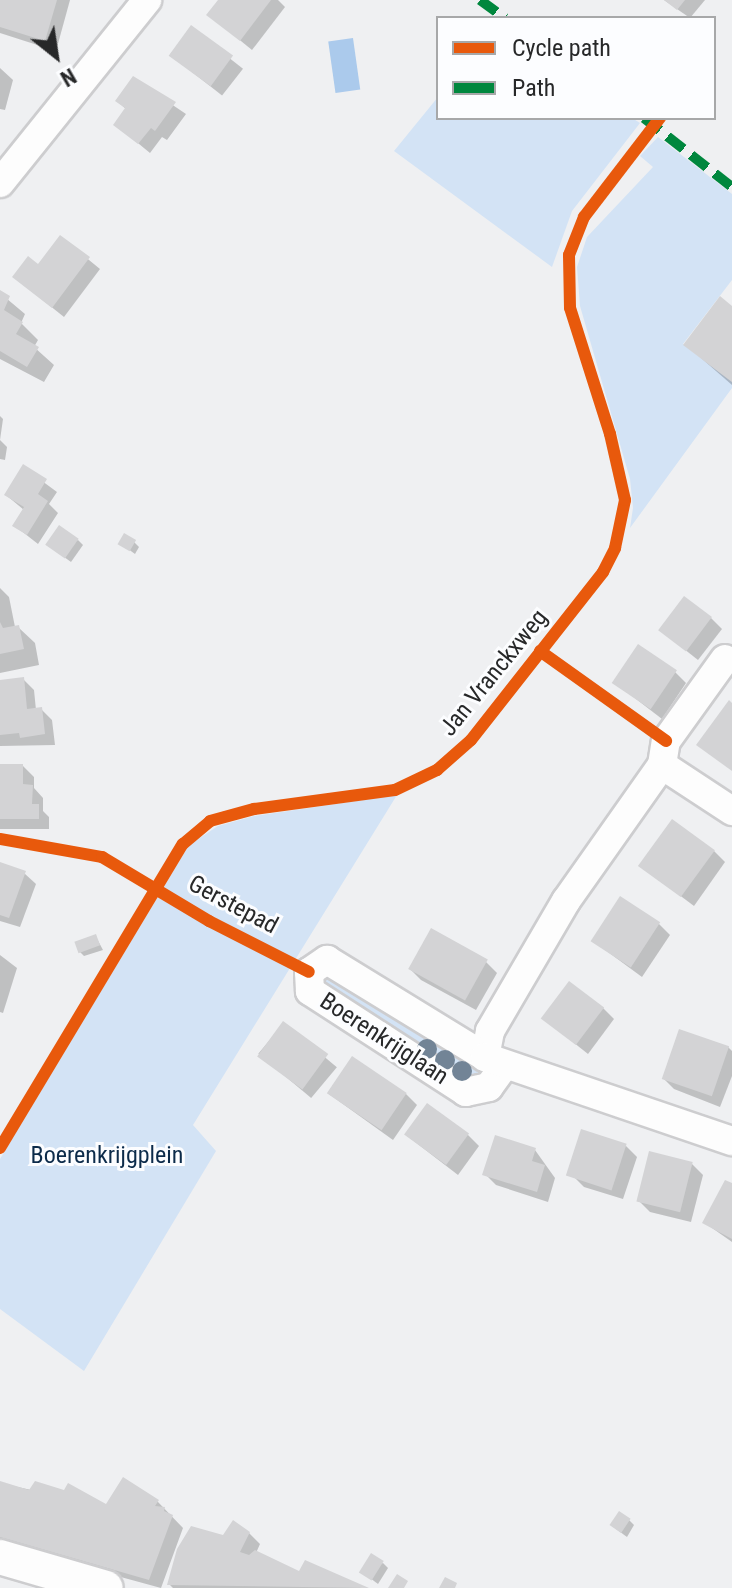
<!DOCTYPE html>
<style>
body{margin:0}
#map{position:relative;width:732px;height:1588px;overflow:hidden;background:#eff0f2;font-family:"Roboto Condensed",sans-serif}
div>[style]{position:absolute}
.green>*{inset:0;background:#d3e3f5;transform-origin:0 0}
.water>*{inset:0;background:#abcaec;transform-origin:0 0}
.shadow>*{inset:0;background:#0003;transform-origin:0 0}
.building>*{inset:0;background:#d3d3d5;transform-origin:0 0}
.roads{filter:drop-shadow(2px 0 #cdcdcf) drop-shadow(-2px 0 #cdcdcf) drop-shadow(0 2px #cdcdcf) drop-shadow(0 -2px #cdcdcf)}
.minor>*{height:28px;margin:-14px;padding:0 14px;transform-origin:14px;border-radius:14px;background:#fdfdfd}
.tertiary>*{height:34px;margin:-17px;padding:0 17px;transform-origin:17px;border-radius:17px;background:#fdfdfd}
.quiet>*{height:10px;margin-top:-5px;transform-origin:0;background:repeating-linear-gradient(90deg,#00873e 0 20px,transparent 0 30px)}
.cycleway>*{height:12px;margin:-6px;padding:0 6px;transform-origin:6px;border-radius:6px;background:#e8590c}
.trees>*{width:20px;height:20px;margin:-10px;border-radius:50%;background:#728496}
span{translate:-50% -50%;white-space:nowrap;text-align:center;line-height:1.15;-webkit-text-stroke:6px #fcfdff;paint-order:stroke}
.street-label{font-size:24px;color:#272829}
.park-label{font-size:24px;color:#0c2b4a}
.legend{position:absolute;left:436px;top:16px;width:280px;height:104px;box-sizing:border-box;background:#fcfdff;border:2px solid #a7a8a9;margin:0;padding:10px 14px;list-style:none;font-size:24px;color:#272829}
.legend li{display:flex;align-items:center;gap:16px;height:40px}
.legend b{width:40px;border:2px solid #a7a8a9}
.north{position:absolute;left:16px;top:16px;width:80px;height:80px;-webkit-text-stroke:6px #fcfdff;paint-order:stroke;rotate:150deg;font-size:22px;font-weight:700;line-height:32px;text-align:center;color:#272829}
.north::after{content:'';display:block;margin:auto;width:28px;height:36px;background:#272829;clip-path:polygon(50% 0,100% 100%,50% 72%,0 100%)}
</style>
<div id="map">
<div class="green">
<i style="clip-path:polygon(438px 97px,438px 118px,632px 118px,640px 123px,572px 211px,552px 267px,394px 151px)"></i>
<i style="clip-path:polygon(658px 137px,732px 194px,732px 280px,683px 344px,732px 382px,732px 388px,630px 528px,633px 508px,630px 479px,580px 306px,577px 267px,587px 237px,653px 167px,640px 156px)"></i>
<i style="clip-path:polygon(397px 795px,193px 1125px,216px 1151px,84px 1371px,0 1309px,0 1159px,189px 845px,218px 826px,254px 816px)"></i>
<i style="left:323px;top:971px;width:190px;height:19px;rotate:31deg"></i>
</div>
<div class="water">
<i style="left:353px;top:38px;width:52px;height:25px;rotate:82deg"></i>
</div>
<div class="shadow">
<i style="clip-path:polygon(0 0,70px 0,56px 51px,0 33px)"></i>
<i style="clip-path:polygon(220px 0,278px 0,285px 7px,252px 50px,209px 15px)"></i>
<i style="clip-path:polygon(664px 0,705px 0,690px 18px)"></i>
<i style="left:191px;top:28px;width:66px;height:34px;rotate:38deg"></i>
<i style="clip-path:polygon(0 68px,13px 80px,5px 110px,0 109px)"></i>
<i style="clip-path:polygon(134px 79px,186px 114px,167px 140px,162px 137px,150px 153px,116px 125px,127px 110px,117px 101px)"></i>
<i style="clip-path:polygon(61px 237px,100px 269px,64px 317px,14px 277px,38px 267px)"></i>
<i style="clip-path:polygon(0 293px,25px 314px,21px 323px,38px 340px,34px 347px,54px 365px,44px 382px,0 359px)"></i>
<i style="clip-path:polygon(732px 308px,732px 385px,685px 344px)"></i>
<i style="clip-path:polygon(0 416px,3px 419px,0 440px)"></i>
<i style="clip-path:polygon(0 440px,7px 447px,5px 460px,0 459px)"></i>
<i style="clip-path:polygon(23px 467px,57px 492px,49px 504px,58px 513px,38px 544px,15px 526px,24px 510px,6px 495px)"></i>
<i style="clip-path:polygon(78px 540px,83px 545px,71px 562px,53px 549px)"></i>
<i style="clip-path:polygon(134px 542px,139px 547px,135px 554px,120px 543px)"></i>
<i style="clip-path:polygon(0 588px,9px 597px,15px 627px,18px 627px,35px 643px,39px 665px,0 673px)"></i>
<i style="clip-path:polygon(711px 618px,722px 629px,698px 660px,660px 630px)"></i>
<i style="clip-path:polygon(675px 672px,686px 683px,662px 719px,614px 682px)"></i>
<i style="clip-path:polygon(23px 679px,34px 690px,36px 710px,41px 709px,52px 720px,55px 745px,0 746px,0 682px)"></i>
<i style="clip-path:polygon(0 766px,23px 766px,34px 777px,34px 788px,43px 798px,43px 811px,49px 817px,49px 829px,0 829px)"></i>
<i style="clip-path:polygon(714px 851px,725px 862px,694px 906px,642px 867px)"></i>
<i style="clip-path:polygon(0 864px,24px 873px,36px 884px,20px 927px,0 921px)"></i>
<i style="clip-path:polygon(659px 924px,670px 935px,642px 977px,593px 941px)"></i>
<i style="clip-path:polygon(96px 937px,103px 950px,84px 956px,79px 951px)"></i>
<i style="clip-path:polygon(0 955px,17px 968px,3px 1013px,0 1012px)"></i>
<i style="clip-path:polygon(486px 962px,497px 973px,476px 1010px,421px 980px,410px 969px)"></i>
<i style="clip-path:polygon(603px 1008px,614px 1019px,588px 1054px,544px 1019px)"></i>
<i style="left:284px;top:1023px;width:69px;height:40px;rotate:40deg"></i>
<i style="clip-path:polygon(728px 1047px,732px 1051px,732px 1076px,720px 1107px,674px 1089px,663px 1078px)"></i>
<i style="clip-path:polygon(329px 1094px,406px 1094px,417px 1105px,393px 1140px)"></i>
<i style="clip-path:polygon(583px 1132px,626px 1146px,637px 1157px,623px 1199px,584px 1187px,573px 1176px)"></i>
<i style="clip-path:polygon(406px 1135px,468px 1135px,479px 1146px,458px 1175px)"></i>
<i style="clip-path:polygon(535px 1150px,555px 1178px,548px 1202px,496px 1185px,485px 1174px)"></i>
<i style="clip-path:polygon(692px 1164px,703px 1175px,691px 1222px,650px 1212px,639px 1201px)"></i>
<i style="clip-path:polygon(732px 1186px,732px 1242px,705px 1223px)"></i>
<i style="clip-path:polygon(124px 1480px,158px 1502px,183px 1528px,161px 1588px,0 1544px,0 1483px,107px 1507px)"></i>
<i style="clip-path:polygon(629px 1520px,634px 1525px,627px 1537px,612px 1526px)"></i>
<i style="clip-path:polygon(249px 1533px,260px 1544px,256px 1553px,300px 1574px,306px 1563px,362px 1588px,173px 1588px,170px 1585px,224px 1537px)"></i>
<i style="clip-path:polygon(383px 1563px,388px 1568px,378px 1584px,362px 1572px)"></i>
</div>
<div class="building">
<i style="clip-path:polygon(0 0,57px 0,45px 41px,0 27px)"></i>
<i style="clip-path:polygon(218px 0,271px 0,240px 41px,206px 15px)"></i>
<i style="clip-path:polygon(664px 0,685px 0,677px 10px)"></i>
<i style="left:191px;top:25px;width:52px;height:38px;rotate:36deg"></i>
<i style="clip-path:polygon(133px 76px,176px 102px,155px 131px,151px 128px,138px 144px,113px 125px,125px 108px,115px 101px)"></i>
<i style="clip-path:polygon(60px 235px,90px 257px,52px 308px,12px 277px,28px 256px,38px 264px)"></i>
<i style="clip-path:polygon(0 290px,10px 296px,4px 310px,23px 322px,16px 334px,39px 347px,27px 367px,0 351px)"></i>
<i style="clip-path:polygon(720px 296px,732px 306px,732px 382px,683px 345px)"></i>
<i style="clip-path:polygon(23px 464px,47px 479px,38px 494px,48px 501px,27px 535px,12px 526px,24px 507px,4px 495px)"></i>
<i style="left:59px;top:525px;width:24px;height:24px;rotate:35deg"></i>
<i style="left:124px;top:533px;width:14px;height:13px;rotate:30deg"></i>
<i style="left:684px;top:596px;width:35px;height:43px;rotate:37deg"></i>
<i style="clip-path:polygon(0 622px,3px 628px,19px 625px,24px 649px,0 654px)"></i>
<i style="left:638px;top:644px;width:47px;height:47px;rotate:34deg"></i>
<i style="clip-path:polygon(24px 677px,27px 709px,42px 707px,45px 734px,20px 738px,19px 733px,0 735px,0 680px)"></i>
<i style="clip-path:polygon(729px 700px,732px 703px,732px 771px,696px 745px)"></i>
<i style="clip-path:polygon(0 764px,23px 764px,23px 784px,33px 785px,32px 804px,39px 804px,39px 819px,0 819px)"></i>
<i style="left:672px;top:819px;width:53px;height:58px;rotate:36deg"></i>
<i style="clip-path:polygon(0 862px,26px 871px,9px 918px,0 915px)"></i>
<i style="left:620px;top:896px;width:48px;height:54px;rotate:33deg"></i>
<i style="left:431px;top:928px;width:65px;height:47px;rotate:29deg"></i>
<i style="left:96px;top:934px;width:12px;height:23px;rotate:70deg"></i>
<i style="left:569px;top:981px;width:44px;height:47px;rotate:37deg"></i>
<i style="left:283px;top:1021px;width:56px;height:44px;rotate:36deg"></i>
<i style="left:679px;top:1029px;width:53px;height:53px;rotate:19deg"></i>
<i style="left:352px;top:1056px;width:66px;height:45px;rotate:34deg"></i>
<i style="left:427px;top:1103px;width:52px;height:39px;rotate:36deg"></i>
<i style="left:581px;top:1129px;width:48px;height:49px;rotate:18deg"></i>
<i style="clip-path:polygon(495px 1135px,536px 1148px,532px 1161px,545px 1165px,537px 1192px,482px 1175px)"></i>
<i style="left:649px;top:1151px;width:45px;height:52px;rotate:14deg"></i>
<i style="clip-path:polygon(725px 1180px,732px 1183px,732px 1239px,702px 1223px)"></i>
<i style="clip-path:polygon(123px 1477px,159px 1500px,155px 1506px,165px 1507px,164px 1511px,173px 1515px,149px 1580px,0 1537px,0 1481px,29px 1490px,35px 1481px,64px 1490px,68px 1483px,106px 1504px)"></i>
<i style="left:619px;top:1511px;width:14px;height:17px;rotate:34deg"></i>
<i style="clip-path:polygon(233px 1520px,250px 1532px,240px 1552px,249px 1555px,255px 1550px,299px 1571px,305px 1560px,369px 1588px,167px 1585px,177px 1549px,191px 1526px,223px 1535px)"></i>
<i style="left:371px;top:1553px;width:15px;height:23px;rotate:32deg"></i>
<i style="clip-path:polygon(397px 1574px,408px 1581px,404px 1588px,388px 1588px)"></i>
<i style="clip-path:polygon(445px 1577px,457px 1583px,455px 1588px,439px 1588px)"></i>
</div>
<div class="roads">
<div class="minor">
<i style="left:0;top:183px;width:235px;rotate:-51.2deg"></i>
<i style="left:662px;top:765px;width:24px;rotate:-81deg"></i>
<i style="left:666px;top:741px;width:101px;rotate:-54.3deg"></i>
<i style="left:485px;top:1057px;width:26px;rotate:-79deg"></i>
<i style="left:490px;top:1031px;width:151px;rotate:-59.7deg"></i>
<i style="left:566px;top:901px;width:166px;rotate:-54.8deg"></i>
<i style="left:662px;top:765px;width:84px;rotate:33.3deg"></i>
<i style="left:504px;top:1066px;width:26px;rotate:126deg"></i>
<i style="left:489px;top:1087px;width:24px;rotate:168deg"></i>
<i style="left:466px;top:1092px;width:186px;rotate:-147.1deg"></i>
<i style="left:310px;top:991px;width:19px;rotate:-93deg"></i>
<i style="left:309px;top:972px;width:22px;rotate:-34deg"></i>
<i style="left:327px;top:960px;width:185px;rotate:31.5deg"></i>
<i style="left:485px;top:1057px;width:261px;rotate:18.8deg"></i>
</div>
<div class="tertiary">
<i style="left:0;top:1557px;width:110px;rotate:16.3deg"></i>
</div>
</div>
<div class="quiet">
<i style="left:480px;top:0;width:31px;rotate:36deg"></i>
<i style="left:644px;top:118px;width:112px;rotate:38.1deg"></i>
</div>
<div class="cycleway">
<i style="left:540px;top:651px;width:155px;rotate:35.5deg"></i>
<i style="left:0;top:839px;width:104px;rotate:10deg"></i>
<i style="left:102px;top:857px;width:125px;rotate:30.9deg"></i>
<i style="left:209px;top:921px;width:112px;rotate:27deg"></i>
<i style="left:0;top:1148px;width:355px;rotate:-59deg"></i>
<i style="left:183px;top:844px;width:35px;rotate:-40deg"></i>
<i style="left:210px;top:821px;width:46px;rotate:-15.3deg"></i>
<i style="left:254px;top:809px;width:142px;rotate:-7.7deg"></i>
<i style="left:395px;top:790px;width:47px;rotate:-25.5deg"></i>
<i style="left:437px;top:770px;width:45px;rotate:-41.4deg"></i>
<i style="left:471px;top:740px;width:214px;rotate:-51.8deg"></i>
<i style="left:603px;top:572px;width:27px;rotate:-63deg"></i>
<i style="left:615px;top:548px;width:49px;rotate:-78.2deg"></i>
<i style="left:625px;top:500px;width:68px;rotate:-102.8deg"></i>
<i style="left:610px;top:434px;width:132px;rotate:-107.6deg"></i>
<i style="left:570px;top:308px;width:53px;rotate:-91.1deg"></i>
<i style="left:569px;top:255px;width:41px;rotate:-68.5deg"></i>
<i style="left:584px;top:217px;width:125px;rotate:-52.5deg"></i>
</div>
<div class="trees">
<i style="left:427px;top:1049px"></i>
<i style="left:445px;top:1060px"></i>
<i style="left:462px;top:1071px"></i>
</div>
<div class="street-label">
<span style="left:494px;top:673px;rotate:-51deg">Jan Vranckxweg</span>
<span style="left:233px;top:905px;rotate:28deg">Gerstepad</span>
<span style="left:384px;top:1039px;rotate:33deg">Boerenkrijglaan</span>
</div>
<div class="park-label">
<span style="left:107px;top:1156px">Boerenkrijgplein</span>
</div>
<ul class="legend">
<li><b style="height:10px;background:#e8590c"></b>Cycle path</li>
<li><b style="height:10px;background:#00873e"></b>Path</li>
</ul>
<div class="north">N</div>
</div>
